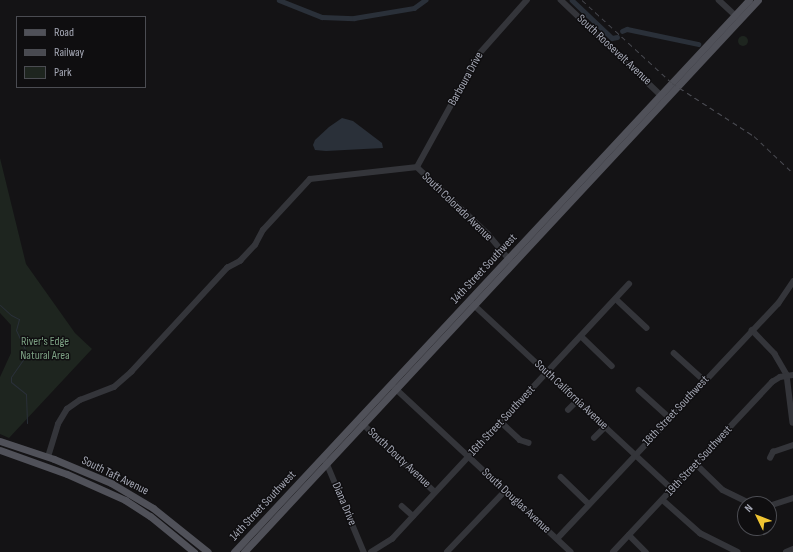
<!DOCTYPE html>
<style>
body{margin:0}
#map{position:relative;width:793px;height:552px;overflow:hidden;background:#141315;font-family:"Sofia Sans Condensed",sans-serif}
div>[style]{position:absolute}
.green>*{inset:0;background:#1e251f}
.round{border-radius:50%}
.water>*{inset:0;background:#2a3039}
.stream>*{height:1px;margin:-0.5px;padding:0 0.5px;transform-origin:0.5px;border-radius:0.5px;background:#2a3039}
.canal>*{height:4.5px;margin:-2.25px;padding:0 2.25px;transform-origin:2.25px;border-radius:2.25px;background:#2a3039}
.minor>*{height:5.5px;margin:-2.75px;padding:0 2.75px;transform-origin:2.75px;border-radius:2.75px;background:#34353a}
.major>*{height:7px;margin:-3.5px;padding:0 3.5px;transform-origin:3.5px;border-radius:3.5px;background:#505159}
.rail>*{height:1px;margin-top:-0.5px;transform-origin:0;background:repeating-linear-gradient(90deg,#494a51 0 5px,transparent 0 9px)}
span{translate:-50% -50%;white-space:nowrap;text-align:center;line-height:1.15;-webkit-text-stroke:3px #0f0e10;paint-order:stroke}
.street-label{font-size:12px;color:#a5a8b5}
.park-label{font-size:12px;color:#7ca083}
.legend{position:absolute;left:16px;top:16px;width:130px;height:72px;box-sizing:border-box;background:#0f0e10;border:1px solid #4b4c52;margin:0;padding:5px 7px;list-style:none;font-size:12px;color:#a5a8b5}
.legend li{display:flex;align-items:center;gap:8px;height:20px}
.legend b{width:20px;border:1px solid #4b4c52}
.north{position:absolute;left:737px;top:496px;width:40px;height:40px;box-sizing:border-box;background:#0f0e10;border:1px solid #4b4c52;border-radius:50%;rotate:313deg;font-size:11px;font-weight:700;line-height:16px;text-align:center;color:#a5a8b5}
.north::after{content:'';display:block;margin:auto;width:14px;height:18px;background:#efc432;clip-path:polygon(50% 0,100% 100%,50% 72%,0 100%)}
</style>
<div id="map">
<div class="green">
<i class="round" style="left:738px;top:36px;width:10px;height:10px"></i>
<i style="clip-path:polygon(0 158px,26px 264px,75px 333px,92px 349px,9px 438px,0 434px,0 377px,11px 353px,11px 325px,0 313px)"></i>
</div>
<div class="water">
<i style="clip-path:polygon(342px 118px,353px 121px,382px 143px,383px 148px,326px 151px,315px 150px,313px 145px,315px 140px,329px 127px)"></i>
</div>
<div class="stream">
<i style="left:0;top:305px;width:15px;rotate:42deg"></i>
<i style="left:11px;top:315px;width:9px;rotate:27deg"></i>
<i style="left:19px;top:319px;width:11px;rotate:105deg"></i>
<i style="left:16px;top:330px;width:26px;rotate:65deg"></i>
<i style="left:27px;top:354px;width:28px;rotate:125deg"></i>
<i style="left:11px;top:377px;width:5px;rotate:90deg"></i>
<i style="left:11px;top:382px;width:19px;rotate:39deg"></i>
<i style="left:26px;top:394px;width:29px;rotate:88deg"></i>
</div>
<div class="canal">
<i style="left:279px;top:0;width:46px;rotate:21.6deg"></i>
<i style="left:322px;top:17px;width:32px;rotate:2deg"></i>
<i style="left:354px;top:18px;width:61px;rotate:-9.5deg"></i>
<i style="left:414px;top:8px;width:14px;rotate:-36deg"></i>
<i style="left:572px;top:0;width:55px;rotate:43.5deg"></i>
<i style="left:612px;top:38px;width:5px;rotate:-11deg"></i>
<i style="left:622px;top:31px;width:5px;rotate:-22deg"></i>
<i style="left:627px;top:29px;width:73px;rotate:11.9deg"></i>
</div>
<div class="minor">
<i style="left:561px;top:0;width:141px;rotate:43.6deg"></i>
<i style="left:719px;top:0;width:26px;rotate:43deg"></i>
<i style="left:417px;top:167px;width:129px;rotate:-61.2deg"></i>
<i style="left:479px;top:54px;width:72px;rotate:-48.4deg"></i>
<i style="left:417px;top:167px;width:98px;rotate:43.3deg"></i>
<i style="left:488px;top:234px;width:35px;rotate:50deg"></i>
<i style="left:616px;top:299px;width:42px;rotate:43.1deg"></i>
<i style="left:472px;top:303px;width:273px;rotate:42.9deg"></i>
<i style="left:752px;top:330px;width:33px;rotate:46deg"></i>
<i style="left:775px;top:354px;width:24px;rotate:60deg"></i>
<i style="left:787px;top:375px;width:48px;rotate:82.9deg"></i>
<i style="left:581px;top:336px;width:43px;rotate:44.1deg"></i>
<i style="left:674px;top:353px;width:42px;rotate:42.1deg"></i>
<i style="left:393px;top:386px;width:243px;rotate:43deg"></i>
<i style="left:639px;top:390px;width:42px;rotate:42.1deg"></i>
<i style="left:568px;top:410px;width:13px;rotate:-45deg"></i>
<i style="left:501px;top:422px;width:26px;rotate:43deg"></i>
<i style="left:520px;top:440px;width:9px;rotate:18deg"></i>
<i style="left:363px;top:424px;width:99px;rotate:43.4deg"></i>
<i style="left:594px;top:438px;width:16px;rotate:-45deg"></i>
<i style="left:48px;top:457px;width:34px;rotate:-73deg"></i>
<i style="left:58px;top:424px;width:17px;rotate:-59deg"></i>
<i style="left:67px;top:409px;width:16px;rotate:-35deg"></i>
<i style="left:80px;top:400px;width:36px;rotate:-21deg"></i>
<i style="left:114px;top:387px;width:23px;rotate:-41deg"></i>
<i style="left:131px;top:372px;width:142px;rotate:-47.3deg"></i>
<i style="left:227px;top:268px;width:15px;rotate:-28deg"></i>
<i style="left:240px;top:261px;width:22px;rotate:-47deg"></i>
<i style="left:255px;top:245px;width:17px;rotate:-62deg"></i>
<i style="left:263px;top:230px;width:69px;rotate:-47.3deg"></i>
<i style="left:310px;top:179px;width:108px;rotate:-6.4deg"></i>
<i style="left:770px;top:458px;width:7px;rotate:-63deg"></i>
<i style="left:773px;top:452px;width:21px;rotate:-19deg"></i>
<i style="left:326px;top:461px;width:99px;rotate:67.3deg"></i>
<i style="left:696px;top:464px;width:37px;rotate:44deg"></i>
<i style="left:723px;top:490px;width:32px;rotate:26deg"></i>
<i style="left:561px;top:477px;width:39px;rotate:44deg"></i>
<i style="left:663px;top:500px;width:50px;rotate:41.7deg"></i>
<i style="left:700px;top:533px;width:42px;rotate:26.6deg"></i>
<i style="left:402px;top:506px;width:15px;rotate:42deg"></i>
<i style="left:769px;top:506px;width:25px;rotate:-18deg"></i>
<i style="left:629px;top:535px;width:24px;rotate:45deg"></i>
<i style="left:557px;top:539px;width:323px;rotate:-46.8deg"></i>
<i style="left:778px;top:304px;width:27px;rotate:-56deg"></i>
<i style="left:371px;top:552px;width:25px;rotate:-32deg"></i>
<i style="left:392px;top:539px;width:348px;rotate:-47.1deg"></i>
<i style="left:447px;top:552px;width:84px;rotate:-46.4deg"></i>
<i style="left:613px;top:552px;width:233px;rotate:-46.9deg"></i>
<i style="left:772px;top:382px;width:9px;rotate:-32deg"></i>
<i style="left:780px;top:377px;width:13px;rotate:-9deg"></i>
<i style="left:786px;top:552px;width:8px;rotate:-23deg"></i>
</div>
<div class="major">
<i style="left:0;top:441px;width:57px;rotate:18.4deg"></i>
<i style="left:54px;top:459px;width:62px;rotate:22.8deg"></i>
<i style="left:111px;top:483px;width:49px;rotate:30.8deg"></i>
<i style="left:153px;top:508px;width:70px;rotate:38.7deg"></i>
<i style="left:0;top:450px;width:71px;rotate:19.7deg"></i>
<i style="left:67px;top:474px;width:64px;rotate:24.1deg"></i>
<i style="left:125px;top:500px;width:30px;rotate:33deg"></i>
<i style="left:150px;top:516px;width:57px;rotate:39.3deg"></i>
<i style="left:234px;top:552px;width:755px;rotate:-46.99deg"></i>
<i style="left:244px;top:552px;width:754px;rotate:-47.04deg"></i>
</div>
<div class="rail">
<i style="left:582px;top:0;width:122px;rotate:42.7deg"></i>
<i style="left:672px;top:83px;width:98px;rotate:32.9deg"></i>
<i style="left:754px;top:136px;width:54px;rotate:43.5deg"></i>
</div>
<div class="street-label">
<span style="left:614px;top:50px;rotate:43deg">South Roosevelt Avenue</span>
<span style="left:466px;top:79px;rotate:-61deg">Barboura Drive</span>
<span style="left:457px;top:207px;rotate:44deg">South Colorado Avenue</span>
<span style="left:484px;top:269px;rotate:-47deg">14th Street Southwest</span>
<span style="left:571px;top:395px;rotate:43deg">South California Avenue</span>
<span style="left:676px;top:411px;rotate:-47deg">18th Street Southwest</span>
<span style="left:502px;top:421px;rotate:-47deg">16th Street Southwest</span>
<span style="left:399px;top:458px;rotate:43deg">South Douty Avenue</span>
<span style="left:699px;top:461px;rotate:-47deg">19th Street Southwest</span>
<span style="left:115px;top:476px;rotate:26deg">South Taft Avenue</span>
<span style="left:516px;top:501px;rotate:43deg">South Douglas Avenue</span>
<span style="left:344px;top:504px;rotate:67deg">Diana Drive</span>
<span style="left:263px;top:506px;rotate:-47deg">14th Street Southwest</span>
</div>
<div class="park-label">
<span style="left:45px;top:349px">River's Edge<br>Natural Area</span>
</div>
<ul class="legend">
<li><b style="height:5px;background:#505159"></b>Road</li>
<li><b style="height:5px;background:#494a51"></b>Railway</li>
<li><b style="height:11px;background:#1e251f"></b>Park</li>
</ul>
<div class="north">N</div>
</div>
